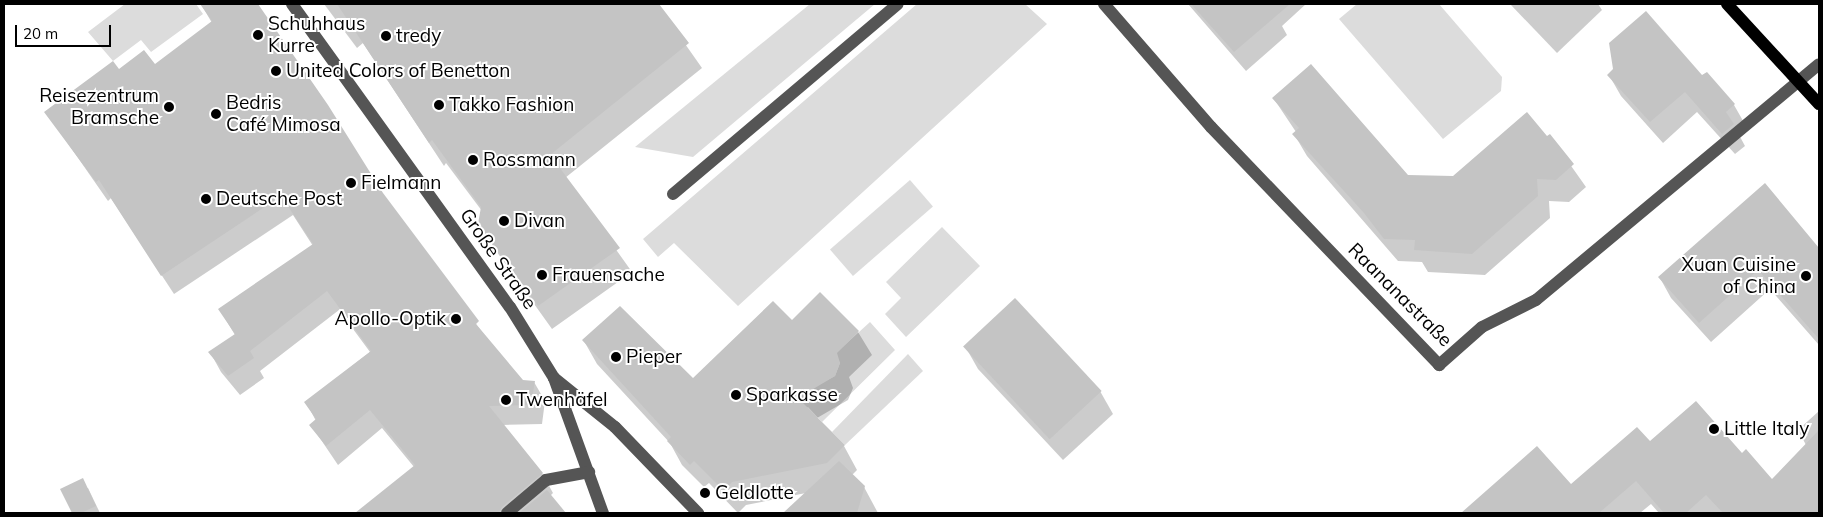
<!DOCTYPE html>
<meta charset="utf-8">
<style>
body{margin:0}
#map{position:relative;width:1823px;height:517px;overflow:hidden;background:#fff;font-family:Mulish,sans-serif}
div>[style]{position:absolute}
.green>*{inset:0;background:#dcdcdc;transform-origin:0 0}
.shadow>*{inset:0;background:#0003}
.building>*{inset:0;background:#c4c4c4;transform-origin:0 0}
.minor>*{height:12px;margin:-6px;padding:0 6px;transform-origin:6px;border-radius:6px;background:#555}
.major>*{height:12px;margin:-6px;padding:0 6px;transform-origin:6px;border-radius:6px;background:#000}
.dots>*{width:14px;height:14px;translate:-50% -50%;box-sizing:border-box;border:2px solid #fff;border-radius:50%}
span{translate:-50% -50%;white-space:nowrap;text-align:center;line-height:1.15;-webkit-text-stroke:4px #fff;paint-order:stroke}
.poi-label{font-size:19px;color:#000}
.left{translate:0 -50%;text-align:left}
.right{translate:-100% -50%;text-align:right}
.street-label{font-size:19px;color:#000}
.frame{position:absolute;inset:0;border:5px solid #000;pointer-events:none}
.scale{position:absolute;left:15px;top:25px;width:96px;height:22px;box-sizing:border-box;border:2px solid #000;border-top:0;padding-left:6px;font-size:15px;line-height:18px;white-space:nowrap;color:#000;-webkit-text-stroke:4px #fff;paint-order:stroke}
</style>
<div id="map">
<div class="green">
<i style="clip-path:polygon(125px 4px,196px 4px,203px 14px,151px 52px,141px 40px,113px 61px,88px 32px)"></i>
<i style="clip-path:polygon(810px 4px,875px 4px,693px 157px,635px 147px)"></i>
<i style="clip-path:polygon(917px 4px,1025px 4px,1047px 24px,738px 306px,674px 243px,658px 257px,643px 239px)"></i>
<i style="clip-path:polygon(1357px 4px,1439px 4px,1502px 77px,1501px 91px,1443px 139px,1339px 19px)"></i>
<i style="left:910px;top:180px;width:35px;height:106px;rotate:49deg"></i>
<i style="clip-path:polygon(942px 227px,980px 266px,906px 337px,885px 314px,901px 298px,886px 282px)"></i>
<i style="clip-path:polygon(870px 322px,895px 350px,822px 422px,808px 407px,803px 411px,792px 399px,835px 376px,840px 363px,835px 354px)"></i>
<i style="clip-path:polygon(908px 354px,923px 371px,845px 445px,832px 432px)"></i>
</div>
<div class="shadow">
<i style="clip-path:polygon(201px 4px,256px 4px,327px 106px,382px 194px,489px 342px,522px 381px,534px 382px,545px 401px,542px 424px,503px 425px,542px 473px,553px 493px,550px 496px,565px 513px,357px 513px,414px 467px,382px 428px,338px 465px,311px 425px,316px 421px,306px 402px,370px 352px,339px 310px,260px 371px,264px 378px,240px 395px,221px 372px,210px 352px,235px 335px,220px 310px,313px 246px,293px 215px,174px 294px,111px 198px,108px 201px,46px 112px,119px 71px,154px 66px,212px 23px)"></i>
<i style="clip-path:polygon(324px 4px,657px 4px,702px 68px,565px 178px,632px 272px,552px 329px,494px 248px,480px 223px,482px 211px,446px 163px,444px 166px,363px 43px,357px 48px)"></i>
<i style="clip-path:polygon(1188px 4px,1306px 4px,1282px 26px,1287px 35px,1246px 71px)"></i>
<i style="clip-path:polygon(1510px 4px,1598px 4px,1602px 10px,1557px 53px)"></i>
<i style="clip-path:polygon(1707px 74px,1734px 105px,1746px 126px,1738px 133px,1745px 146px,1735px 154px,1697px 112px,1663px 143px,1621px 96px,1609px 75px,1702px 77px)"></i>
<i style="clip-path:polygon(1274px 99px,1408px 176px,1454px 177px,1550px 136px,1586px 187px,1569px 202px,1549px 201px,1550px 218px,1485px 275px,1428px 272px,1422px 262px,1398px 261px,1307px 156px,1294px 134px,1296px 132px)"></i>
<i style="clip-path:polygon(1765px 185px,1819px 249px,1819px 345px,1770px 289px,1711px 342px,1671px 298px,1660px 278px)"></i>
<i style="clip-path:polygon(792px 322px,858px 332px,872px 355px,849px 377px,853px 388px,848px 400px,817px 418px,844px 446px,857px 470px,852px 475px,864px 487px,878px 513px,785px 513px,806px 493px,746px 505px,738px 513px,709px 483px,704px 487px,682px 465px,670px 443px,597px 364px,584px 341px,693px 379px)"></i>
<i style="clip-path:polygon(965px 346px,1100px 391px,1113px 414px,1063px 460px,978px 369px)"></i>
<i style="clip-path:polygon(1819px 411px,1819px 513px,1659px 513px,1651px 504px,1640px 513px,1463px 513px,1537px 448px,1571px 485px,1650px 443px,1742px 455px,1772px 481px,1806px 445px,1798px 430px)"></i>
<i style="clip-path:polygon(88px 488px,100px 513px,73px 513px,62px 489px)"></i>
</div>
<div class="building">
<i style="clip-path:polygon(200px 4px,258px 4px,328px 105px,383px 193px,479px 321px,476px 324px,523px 380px,535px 381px,531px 405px,489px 406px,543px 473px,502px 507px,499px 513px,355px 513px,415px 465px,370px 410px,326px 446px,309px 425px,316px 419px,304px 402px,371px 351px,327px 291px,250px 351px,254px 358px,228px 376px,208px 352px,235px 334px,218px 309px,313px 244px,281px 196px,161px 276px,99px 180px,96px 182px,44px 112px,113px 61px,119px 69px,144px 50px,155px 64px,212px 21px)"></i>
<i style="clip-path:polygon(337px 4px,659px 4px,689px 43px,550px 155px,620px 248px,538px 306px,478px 224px,481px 207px,432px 140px,429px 143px)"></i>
<i style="clip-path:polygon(1191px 4px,1290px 4px,1234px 52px)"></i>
<i style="clip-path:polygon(1646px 11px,1702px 75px,1707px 72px,1735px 104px,1726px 112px,1734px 124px,1722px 134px,1685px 92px,1650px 122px,1607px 75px,1613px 69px,1609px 43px)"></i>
<i style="clip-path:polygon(1311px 64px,1408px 175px,1453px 176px,1527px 112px,1547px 136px,1550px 134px,1574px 164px,1556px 180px,1537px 179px,1538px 196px,1472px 254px,1414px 250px,1415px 240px,1384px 239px,1364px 213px,1292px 134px,1299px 128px,1272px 98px)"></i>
<i style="clip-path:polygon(1765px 183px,1819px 248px,1819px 339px,1758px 270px,1699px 323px,1658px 277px)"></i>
<i style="clip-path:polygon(820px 292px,859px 331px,837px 353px,840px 363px,835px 376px,798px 398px,845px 445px,827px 463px,732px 482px,724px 491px,694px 461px,690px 465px,667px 441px,671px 437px,582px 340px,620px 306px,693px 378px,773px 301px,792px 320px)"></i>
<i style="left:1015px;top:298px;width:127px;height:71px;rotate:47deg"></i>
<i style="clip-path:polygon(1696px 401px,1742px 453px,1746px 449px,1772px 479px,1819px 430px,1819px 513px,1723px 513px,1706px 495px,1686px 513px,1664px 513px,1636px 481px,1599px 513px,1461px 513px,1537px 446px,1571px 484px,1637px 427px,1650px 441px)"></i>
<i style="clip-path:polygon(839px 461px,865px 486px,857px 513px,783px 513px)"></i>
<i style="clip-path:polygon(83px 478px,96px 506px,81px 513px,72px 513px,60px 489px)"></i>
<i style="clip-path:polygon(547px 490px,566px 513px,519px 513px)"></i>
</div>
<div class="minor">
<i style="left:292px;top:4px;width:373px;rotate:54.3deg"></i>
<i style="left:510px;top:307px;width:84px;rotate:58.2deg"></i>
<i style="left:554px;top:378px;width:78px;rotate:38.8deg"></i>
<i style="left:615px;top:427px;width:120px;rotate:46deg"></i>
<i style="left:1104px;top:4px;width:163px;rotate:49deg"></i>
<i style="left:1211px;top:127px;width:330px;rotate:46.2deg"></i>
<i style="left:1439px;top:365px;width:57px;rotate:-41.5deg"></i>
<i style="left:1482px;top:327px;width:60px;rotate:-26.6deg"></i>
<i style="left:1536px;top:300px;width:368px;rotate:-39.8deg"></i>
<i style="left:673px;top:194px;width:294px;rotate:-40.2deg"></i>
<i style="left:554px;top:378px;width:144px;rotate:70.1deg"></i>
<i style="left:507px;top:513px;width:51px;rotate:-40.2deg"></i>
<i style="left:546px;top:480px;width:44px;rotate:-10.5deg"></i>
</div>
<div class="major">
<i style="left:1727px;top:4px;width:136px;rotate:47.4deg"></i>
</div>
<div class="dots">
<i style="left:258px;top:35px;background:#000"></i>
<i style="left:386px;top:36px;background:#000"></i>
<i style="left:276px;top:71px;background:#000"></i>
<i style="left:439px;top:105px;background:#000"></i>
<i style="left:169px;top:107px;background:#000"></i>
<i style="left:216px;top:114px;background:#000"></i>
<i style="left:473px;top:160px;background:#000"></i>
<i style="left:351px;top:183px;background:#000"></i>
<i style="left:206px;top:199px;background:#000"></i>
<i style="left:504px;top:221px;background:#000"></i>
<i style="left:542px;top:275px;background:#000"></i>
<i style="left:1806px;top:276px;background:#000"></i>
<i style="left:456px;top:319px;background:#000"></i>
<i style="left:616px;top:357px;background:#000"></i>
<i style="left:736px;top:395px;background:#000"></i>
<i style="left:506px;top:400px;background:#000"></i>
<i style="left:1714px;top:429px;background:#000"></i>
<i style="left:705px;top:493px;background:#000"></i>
</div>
<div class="poi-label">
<span class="left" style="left:268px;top:35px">Schuhhaus<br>Kurre</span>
<span class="left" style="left:396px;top:36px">tredy</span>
<span class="left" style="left:286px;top:71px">United Colors of Benetton</span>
<span class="right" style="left:159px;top:107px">Reisezentrum<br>Bramsche</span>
<span class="left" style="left:226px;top:114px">Bedris<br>Café Mimosa</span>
<span class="left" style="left:449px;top:105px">Takko Fashion</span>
<span class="left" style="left:483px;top:160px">Rossmann</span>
<span class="left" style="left:361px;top:183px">Fielmann</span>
<span class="left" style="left:216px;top:199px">Deutsche Post</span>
<span class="left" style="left:514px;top:221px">Divan</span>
<span class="right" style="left:1796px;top:276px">Xuan Cuisine<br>of China</span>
<span class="left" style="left:552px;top:275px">Frauensache</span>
<span class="right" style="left:446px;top:319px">Apollo-Optik</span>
<span class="left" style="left:626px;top:357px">Pieper</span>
<span class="left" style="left:746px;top:395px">Sparkasse</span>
<span class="left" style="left:516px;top:400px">Twenhäfel</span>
<span class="left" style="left:1724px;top:429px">Little Italy</span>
<span class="left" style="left:715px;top:493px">Geldlotte</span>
</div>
<div class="street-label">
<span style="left:498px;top:259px;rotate:55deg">Große Straße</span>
<span style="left:1400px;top:295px;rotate:45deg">Raananastraße</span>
</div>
<div class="frame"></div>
<div class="scale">20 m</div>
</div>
